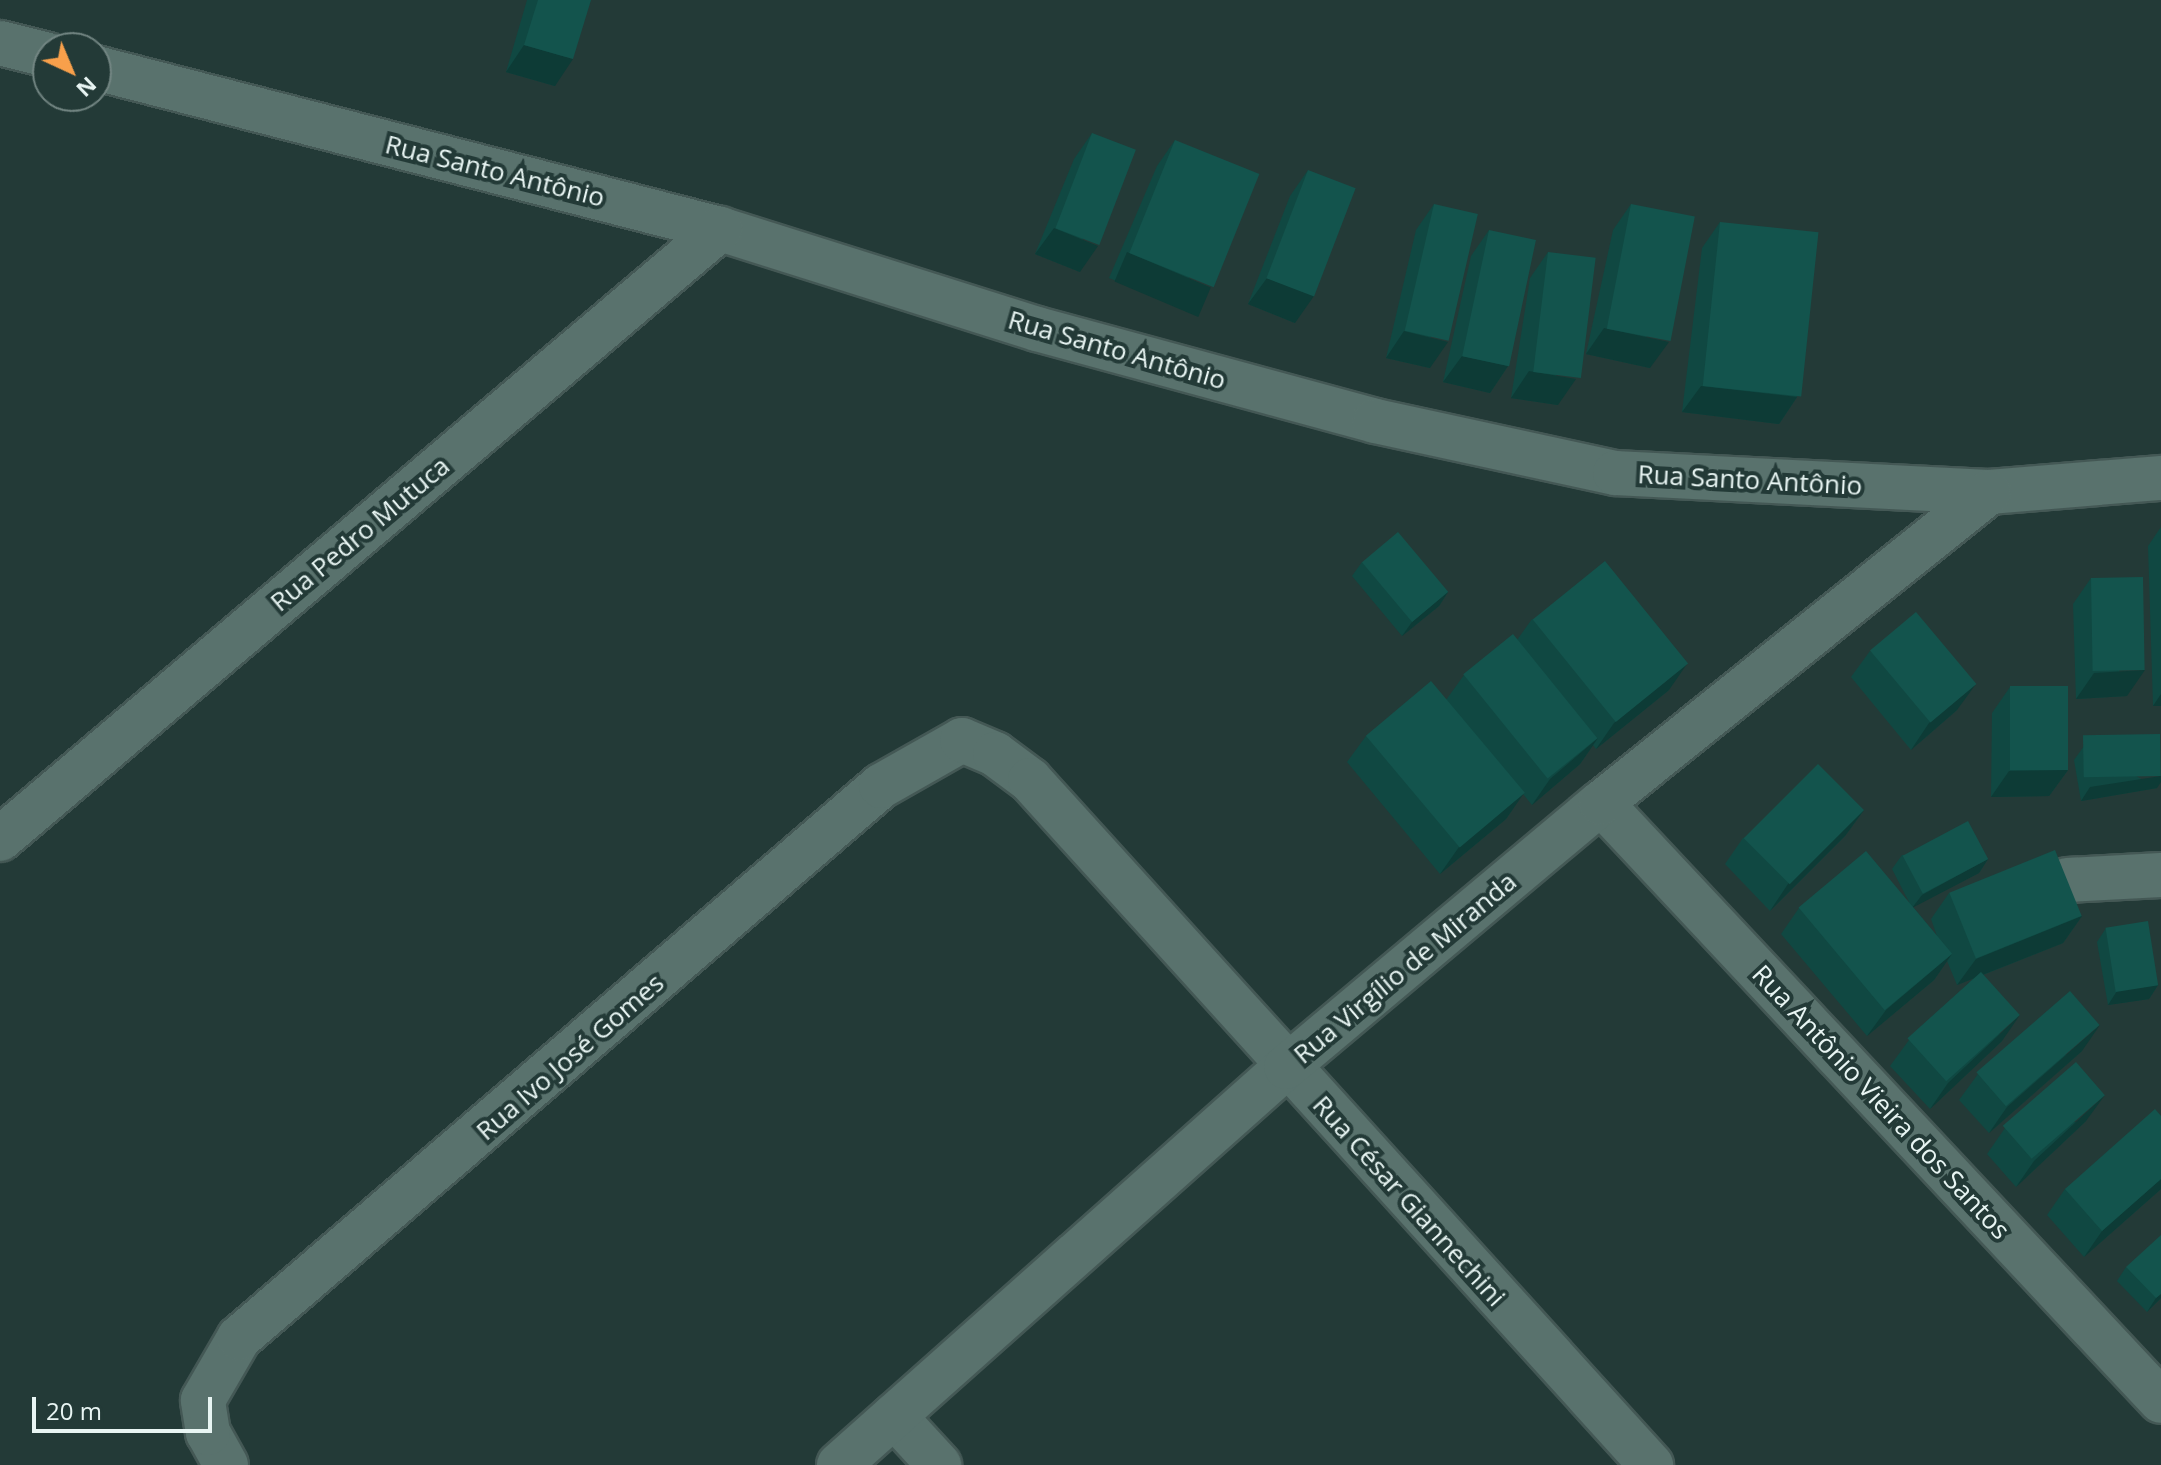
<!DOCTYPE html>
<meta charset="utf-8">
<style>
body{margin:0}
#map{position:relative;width:2161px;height:1465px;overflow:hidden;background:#233a37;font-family:"Open Sans",sans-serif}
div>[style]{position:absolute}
.roads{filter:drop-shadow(2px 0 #445855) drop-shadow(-2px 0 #445855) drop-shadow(0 2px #445855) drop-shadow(0 -2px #445855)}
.minor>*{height:44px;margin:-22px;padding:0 22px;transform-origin:22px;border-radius:22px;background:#59726d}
.wall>*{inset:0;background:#104842}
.shaded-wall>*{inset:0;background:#0d3b36;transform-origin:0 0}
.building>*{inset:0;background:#13544d;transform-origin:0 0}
span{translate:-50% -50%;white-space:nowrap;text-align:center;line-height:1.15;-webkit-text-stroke:8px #233a37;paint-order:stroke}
.street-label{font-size:26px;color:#e8f5f3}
.north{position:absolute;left:32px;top:32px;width:80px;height:80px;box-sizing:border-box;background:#233a37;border:2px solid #728582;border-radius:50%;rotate:136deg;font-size:22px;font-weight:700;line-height:32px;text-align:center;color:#e8f5f3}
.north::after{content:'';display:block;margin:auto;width:28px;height:36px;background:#f8a04b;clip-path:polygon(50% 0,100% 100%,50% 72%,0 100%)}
.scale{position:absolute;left:32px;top:1397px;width:180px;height:36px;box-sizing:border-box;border:4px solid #e8f5f3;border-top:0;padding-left:10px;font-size:24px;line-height:28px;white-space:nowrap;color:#e8f5f3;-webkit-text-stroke:6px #233a37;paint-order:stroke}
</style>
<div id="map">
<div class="roads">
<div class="minor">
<i style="left:0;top:43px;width:49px;rotate:14deg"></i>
<i style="left:96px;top:68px;width:644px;rotate:14.47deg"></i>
<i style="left:720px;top:229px;width:332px;rotate:17.5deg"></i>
<i style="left:1037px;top:329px;width:350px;rotate:15.2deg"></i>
<i style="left:1375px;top:421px;width:246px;rotate:12.2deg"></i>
<i style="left:1615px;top:473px;width:374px;rotate:2.9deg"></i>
<i style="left:1989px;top:492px;width:173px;rotate:-4.7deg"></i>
<i style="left:1601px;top:803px;width:819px;rotate:46.88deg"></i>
<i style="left:0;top:839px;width:944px;rotate:-40.27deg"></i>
<i style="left:2067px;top:880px;width:94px;rotate:-3deg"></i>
<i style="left:894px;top:1416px;width:67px;rotate:47.4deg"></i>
<i style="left:226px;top:1465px;width:37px;rotate:-119deg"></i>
<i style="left:208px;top:1433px;width:33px;rotate:-99deg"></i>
<i style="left:203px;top:1400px;width:72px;rotate:-59.9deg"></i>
<i style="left:239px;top:1338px;width:847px;rotate:-40.69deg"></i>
<i style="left:881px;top:786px;width:93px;rotate:-29.6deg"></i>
<i style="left:962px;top:740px;width:36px;rotate:23deg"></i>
<i style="left:995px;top:754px;width:44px;rotate:36.6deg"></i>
<i style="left:1030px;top:780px;width:925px;rotate:47.81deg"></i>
<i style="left:839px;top:1465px;width:599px;rotate:-41.68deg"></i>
<i style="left:1286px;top:1067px;width:411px;rotate:-40deg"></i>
<i style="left:1601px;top:803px;width:497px;rotate:-38.7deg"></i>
</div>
</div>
<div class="wall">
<i style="clip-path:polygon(527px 0,591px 0,555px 86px,506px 72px)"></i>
<i style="clip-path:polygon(1092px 133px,1080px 272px,1035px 254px,1074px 159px)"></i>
<i style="clip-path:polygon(1175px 140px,1193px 313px,1109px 278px,1157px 166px)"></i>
<i style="clip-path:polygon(1308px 170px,1295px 323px,1248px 304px,1290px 196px)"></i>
<i style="clip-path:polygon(1434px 204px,1430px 368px,1386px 358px,1416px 230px)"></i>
<i style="clip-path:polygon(1631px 204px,1650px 368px,1586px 354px,1613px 230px)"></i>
<i style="clip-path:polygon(1720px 222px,1797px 397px,1779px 424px,1682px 412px,1702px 248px)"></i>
<i style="clip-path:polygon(1489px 230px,1508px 366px,1490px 393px,1443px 382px,1471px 256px)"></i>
<i style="clip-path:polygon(1548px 252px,1558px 405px,1511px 398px,1530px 278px)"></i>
<i style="clip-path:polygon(2161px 527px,2161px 706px,2153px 706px,2148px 546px)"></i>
<i style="clip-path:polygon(1362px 562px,1448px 592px,1439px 606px,1402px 636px,1352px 576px)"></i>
<i style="clip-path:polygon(2091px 578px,2127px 696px,2076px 699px,2073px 604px)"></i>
<i style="clip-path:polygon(1532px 619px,1669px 690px,1596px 749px,1593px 745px,1580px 764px,1532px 805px,1523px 794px,1506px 819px,1440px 874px,1347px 762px,1366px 736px,1446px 700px,1464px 675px,1517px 640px)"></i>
<i style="clip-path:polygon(1870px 651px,1957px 710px,1911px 750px,1851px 677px)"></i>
<i style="clip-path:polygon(2010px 687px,2068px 770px,2049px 796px,1991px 797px,1992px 713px)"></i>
<i style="clip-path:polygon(2084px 746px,2157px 788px,2081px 801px,2074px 760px)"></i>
<i style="clip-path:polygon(1864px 810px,1845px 836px,1770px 911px,1725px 864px,1743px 838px)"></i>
<i style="clip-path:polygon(1902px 855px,1988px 859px,1979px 873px,1913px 907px,1937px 936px,1931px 919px,1949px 893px,2082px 916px,2063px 943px,1983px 975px,2002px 1041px,1930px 1109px,1890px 1066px,1909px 1040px,1974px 978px,1957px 985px,1947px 961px,1934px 980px,1867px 1036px,1781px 934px,1799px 908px,1909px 902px,1892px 869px)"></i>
<i style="clip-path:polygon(2106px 928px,2158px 985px,2149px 999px,2108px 1005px,2097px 942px)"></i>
<i style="clip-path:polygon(2082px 1051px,1989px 1133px,1959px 1100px,1978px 1074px)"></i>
<i style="clip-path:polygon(2161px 1116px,2161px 1189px,2084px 1257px,2047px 1215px,2065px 1189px)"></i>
<i style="clip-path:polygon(2086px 1121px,2016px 1187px,1987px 1154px,2005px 1128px)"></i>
<i style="clip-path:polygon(2126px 1267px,2161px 1298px,2147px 1312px,2117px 1281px)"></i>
</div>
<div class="shaded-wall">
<i style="clip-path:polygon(524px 45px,573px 59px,555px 86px,506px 72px)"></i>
<i style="clip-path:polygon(1054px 228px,1098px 246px,1080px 272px,1035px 254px)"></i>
<i style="left:1127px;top:252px;width:91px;height:32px;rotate:23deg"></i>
<i style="clip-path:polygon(1267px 278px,1314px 296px,1295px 323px,1248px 304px)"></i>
<i style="clip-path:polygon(1604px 328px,1669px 342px,1650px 368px,1586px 354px)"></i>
<i style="clip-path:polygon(1404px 331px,1448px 342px,1430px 368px,1386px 358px)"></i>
<i style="clip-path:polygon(1462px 356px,1508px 366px,1490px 393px,1443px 382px)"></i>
<i style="clip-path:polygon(1529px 371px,1576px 379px,1558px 405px,1511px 398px)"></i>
<i style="clip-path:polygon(1701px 386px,1797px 397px,1779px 424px,1682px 412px)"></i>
<i style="clip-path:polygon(1448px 592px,1439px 606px,1402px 636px,1412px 622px)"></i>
<i style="clip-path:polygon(1687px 664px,1669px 690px,1596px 749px,1614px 723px)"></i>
<i style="clip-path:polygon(2145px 670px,2127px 696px,2076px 699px,2094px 673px)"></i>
<i style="clip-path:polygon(1976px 684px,1957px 710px,1911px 750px,1929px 723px)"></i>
<i style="clip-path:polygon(2161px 694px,2161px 706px,2153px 706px)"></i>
<i style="clip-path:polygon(1598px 738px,1580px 764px,1532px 805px,1550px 779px)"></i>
<i style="clip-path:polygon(2068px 770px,2049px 796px,1991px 797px,2009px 771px)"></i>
<i style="clip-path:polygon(2161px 776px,2161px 782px,2157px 788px,2081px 801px,2090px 787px)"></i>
<i style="clip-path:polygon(1524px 793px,1506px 819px,1440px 874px,1459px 847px)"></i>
<i style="clip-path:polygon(1864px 810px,1845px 836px,1770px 911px,1788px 884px)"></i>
<i style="clip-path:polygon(1988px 859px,1979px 873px,1912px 908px,1922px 895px)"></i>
<i style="clip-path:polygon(2082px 916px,2063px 943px,1957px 985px,1976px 959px)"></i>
<i style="clip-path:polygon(1952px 954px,1934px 980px,1867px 1036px,1886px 1010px)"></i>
<i style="clip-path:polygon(2158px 985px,2149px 999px,2108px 1005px,2117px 991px)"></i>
<i style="clip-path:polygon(2020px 1015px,2002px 1041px,1930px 1109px,1948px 1083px)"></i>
<i style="clip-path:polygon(2100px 1025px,2082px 1051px,1989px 1133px,2007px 1107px)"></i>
<i style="clip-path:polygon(2105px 1095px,2086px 1121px,2016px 1187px,2034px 1161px)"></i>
<i style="clip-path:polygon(2161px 1179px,2161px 1189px,2084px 1257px,2102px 1231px)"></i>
<i style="clip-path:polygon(2161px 1294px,2161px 1298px,2147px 1312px,2156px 1298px)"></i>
</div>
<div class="building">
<i style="clip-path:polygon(538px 0,591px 0,573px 59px,524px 45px)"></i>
<i style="left:1092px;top:133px;width:47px;height:102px;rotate:21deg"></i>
<i style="left:1175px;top:140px;width:91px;height:122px;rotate:22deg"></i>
<i style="left:1308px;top:170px;width:51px;height:116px;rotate:21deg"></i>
<i style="left:1434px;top:204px;width:45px;height:130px;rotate:13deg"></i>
<i style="left:1631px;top:204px;width:65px;height:127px;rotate:11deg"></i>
<i style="left:1720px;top:222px;width:99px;height:165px;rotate:6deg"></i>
<i style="left:1489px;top:230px;width:48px;height:129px;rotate:12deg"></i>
<i style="left:1548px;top:252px;width:48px;height:121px;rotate:7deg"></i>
<i style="left:1398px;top:532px;width:78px;height:47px;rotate:50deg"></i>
<i style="left:1605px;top:561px;width:132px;height:93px;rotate:51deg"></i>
<i style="left:2143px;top:577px;width:93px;height:52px;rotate:89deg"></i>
<i style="left:1916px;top:612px;width:94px;height:60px;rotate:50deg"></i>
<i style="left:1513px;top:634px;width:134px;height:64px;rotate:51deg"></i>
<i style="left:1431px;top:681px;width:146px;height:85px;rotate:50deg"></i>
<i style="left:2068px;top:686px;width:84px;height:58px;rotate:90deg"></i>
<i style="left:2160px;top:734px;width:42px;height:77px;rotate:89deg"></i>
<i style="left:1818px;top:764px;width:65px;height:105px;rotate:45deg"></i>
<i style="left:1968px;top:821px;width:43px;height:74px;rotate:62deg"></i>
<i style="left:2055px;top:850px;width:71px;height:114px;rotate:68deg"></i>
<i style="left:1866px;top:851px;width:134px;height:88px;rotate:50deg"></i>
<i style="left:2148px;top:921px;width:65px;height:43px;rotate:81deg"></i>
<i style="left:1981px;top:972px;width:58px;height:99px;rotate:48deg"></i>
<i style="left:2070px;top:991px;width:45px;height:124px;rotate:49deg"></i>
<i style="left:2076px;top:1062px;width:44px;height:97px;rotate:49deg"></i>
<i style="clip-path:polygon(2155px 1109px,2161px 1116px,2161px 1179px,2102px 1231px,2065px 1189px)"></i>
<i style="clip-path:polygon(2161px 1235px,2161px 1294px,2156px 1298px,2126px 1267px)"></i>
</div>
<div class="street-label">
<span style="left:495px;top:171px;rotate:14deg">Rua Santo Antônio</span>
<span style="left:1117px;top:350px;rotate:16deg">Rua Santo Antônio</span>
<span style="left:1750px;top:480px;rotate:3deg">Rua Santo Antônio</span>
<span style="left:360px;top:534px;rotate:-40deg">Rua Pedro Mutuca</span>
<span style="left:1405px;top:968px;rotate:-40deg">Rua Virgílio de Miranda</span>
<span style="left:570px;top:1057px;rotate:-41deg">Rua Ivo José Gomes</span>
<span style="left:1881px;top:1102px;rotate:47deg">Rua Antônio Vieira dos Santos</span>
<span style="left:1409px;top:1201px;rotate:48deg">Rua César Giannechini</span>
</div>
<div class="north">N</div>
<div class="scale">20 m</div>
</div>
